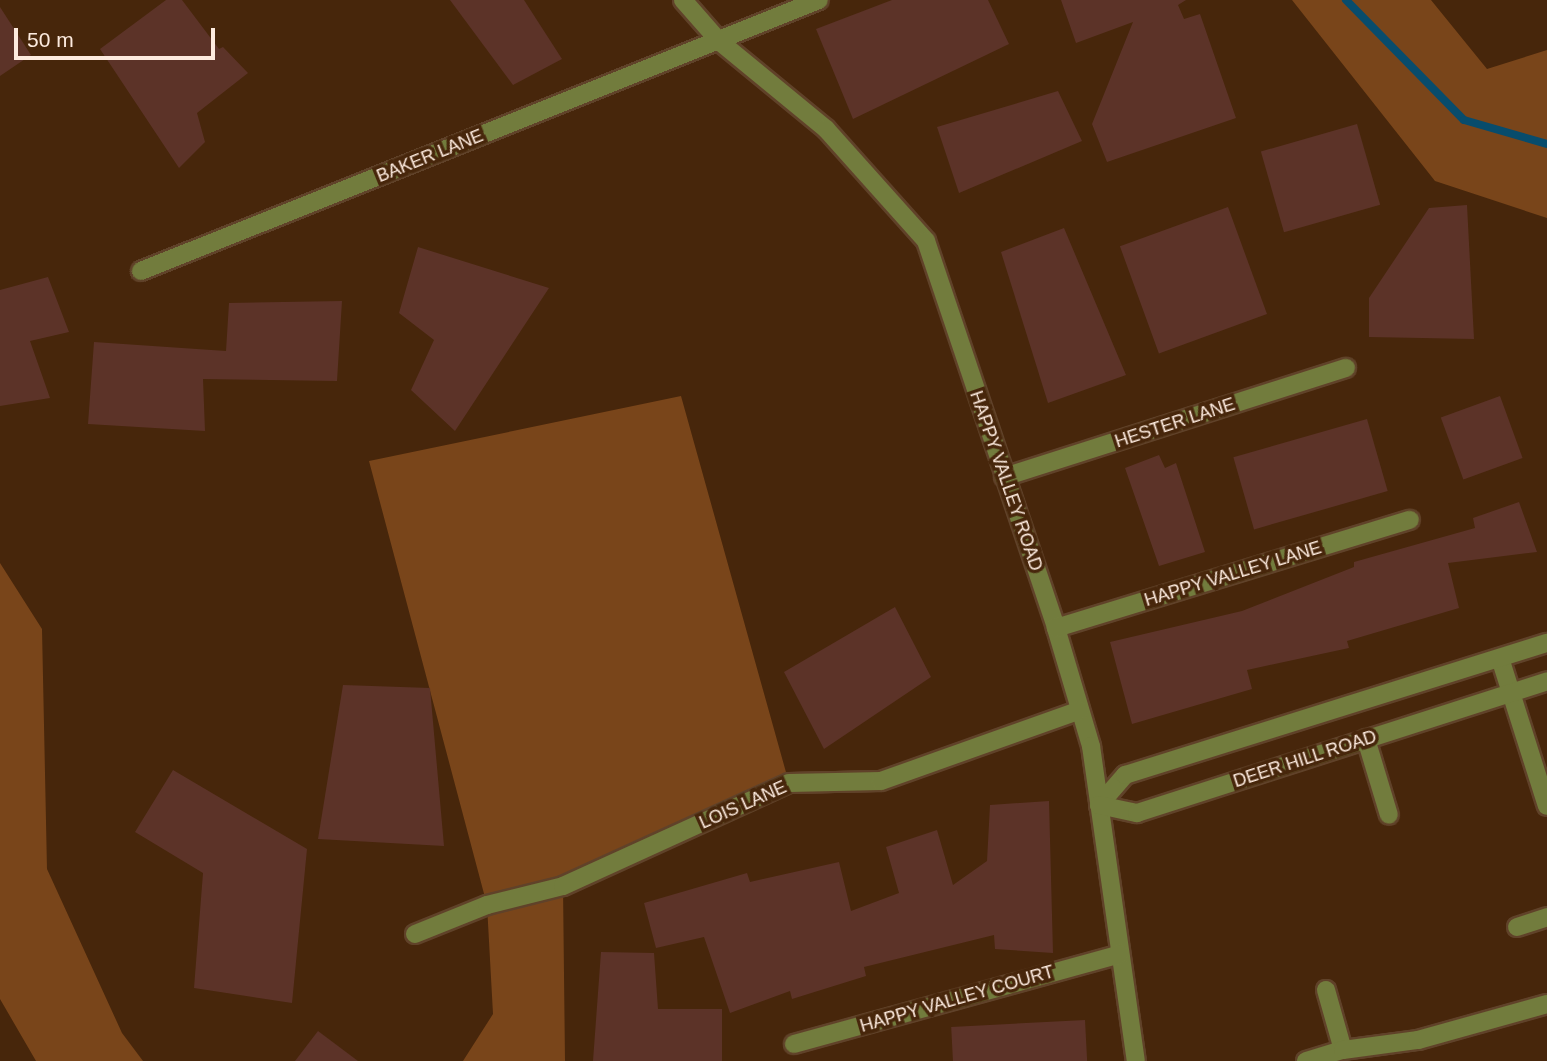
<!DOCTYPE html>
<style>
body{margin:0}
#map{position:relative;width:1547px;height:1061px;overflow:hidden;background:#47260b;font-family:Arial,sans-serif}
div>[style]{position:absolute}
.green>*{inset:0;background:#79451a}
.stream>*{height:8px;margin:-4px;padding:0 4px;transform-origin:4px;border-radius:4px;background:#084c6c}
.building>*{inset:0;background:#5c3328;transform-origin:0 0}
.roads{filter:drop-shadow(2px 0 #604229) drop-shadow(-2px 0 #604229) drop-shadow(0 2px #604229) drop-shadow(0 -2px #604229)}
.minor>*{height:18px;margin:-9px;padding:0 9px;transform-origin:9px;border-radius:9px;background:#727c3d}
span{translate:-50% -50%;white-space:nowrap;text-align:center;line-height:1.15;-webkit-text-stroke:7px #47260b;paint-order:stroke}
.street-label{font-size:18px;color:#fdebdf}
.scale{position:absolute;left:14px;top:28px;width:201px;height:32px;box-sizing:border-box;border:4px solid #fdebdf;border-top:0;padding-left:9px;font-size:21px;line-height:24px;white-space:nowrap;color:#fdebdf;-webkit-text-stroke:5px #47260b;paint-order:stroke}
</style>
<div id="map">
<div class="green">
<i style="clip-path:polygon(1292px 0,1431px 0,1487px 69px,1547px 50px,1547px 218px,1435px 181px)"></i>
<i style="clip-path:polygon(681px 396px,789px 783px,563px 886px,565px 1061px,463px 1061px,493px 1014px,487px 905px,369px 461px)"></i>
<i style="clip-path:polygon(0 563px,42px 629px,47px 869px,122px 1033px,143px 1061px,36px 1061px,0 999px)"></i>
</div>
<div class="stream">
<i style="left:1346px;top:0;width:168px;rotate:45.5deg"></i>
<i style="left:1464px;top:120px;width:86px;rotate:16.1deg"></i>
</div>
<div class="building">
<i style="clip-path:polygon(166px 0,182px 0,219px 49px,223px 47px,248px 73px,197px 113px,205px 142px,179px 168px,100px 49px)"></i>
<i style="clip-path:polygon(450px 0,524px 0,562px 59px,513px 85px)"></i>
<i style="clip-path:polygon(892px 0,988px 0,1009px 44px,853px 119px,816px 29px)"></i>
<i style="clip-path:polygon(1061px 0,1186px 0,1178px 5px,1184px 19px,1200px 14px,1236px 118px,1107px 162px,1092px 124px,1133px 22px,1076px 43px)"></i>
<i style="clip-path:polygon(0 7px,31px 55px,0 76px)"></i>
<i style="clip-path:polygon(1058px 91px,1082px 141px,959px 193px,937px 127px)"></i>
<i style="left:1357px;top:124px;width:84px;height:100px;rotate:74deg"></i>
<i style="clip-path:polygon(1467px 205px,1474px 339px,1369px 337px,1369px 298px,1429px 208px)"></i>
<i style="left:1228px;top:207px;width:114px;height:115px;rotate:70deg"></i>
<i style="clip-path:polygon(1064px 228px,1126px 375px,1048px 403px,1001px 252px)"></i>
<i style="clip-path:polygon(418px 247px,549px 288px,455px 431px,411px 390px,434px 340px,399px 313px)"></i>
<i style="clip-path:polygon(48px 277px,69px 332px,30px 341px,50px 398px,0 406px,0 290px)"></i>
<i style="clip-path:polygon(342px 301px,337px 381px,203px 379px,205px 431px,88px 424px,94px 342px,226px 351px,229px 303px)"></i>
<i style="left:1500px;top:396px;width:66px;height:63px;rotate:70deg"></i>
<i style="left:1367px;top:419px;width:75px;height:139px;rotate:74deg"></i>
<i style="clip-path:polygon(1159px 455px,1165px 468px,1176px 463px,1205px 552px,1159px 566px,1125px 468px)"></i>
<i style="clip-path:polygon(1519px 502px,1537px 552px,1448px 563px,1459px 608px,1347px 641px,1349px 648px,1247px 670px,1252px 689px,1132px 724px,1110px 642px,1242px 611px,1354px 567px,1354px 562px,1475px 528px,1473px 518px)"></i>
<i style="clip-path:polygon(895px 607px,931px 677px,824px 749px,784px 672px)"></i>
<i style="clip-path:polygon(343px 685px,430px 688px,444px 846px,318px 839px)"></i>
<i style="clip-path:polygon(173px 770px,307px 849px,292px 1003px,194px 988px,203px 873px,135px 832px)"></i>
<i style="clip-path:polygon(1049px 801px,1053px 953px,995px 949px,994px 935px,864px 967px,866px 976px,792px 999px,790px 991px,730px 1013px,704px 937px,656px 948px,644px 903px,747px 873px,750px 882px,839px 862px,851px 911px,899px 893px,886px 847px,937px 830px,953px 885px,987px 861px,990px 805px)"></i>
<i style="clip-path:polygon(601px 952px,654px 953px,658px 1009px,722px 1009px,722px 1061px,593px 1061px)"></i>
<i style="left:1085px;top:1020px;width:41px;height:134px;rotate:87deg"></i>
<i style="clip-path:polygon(318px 1031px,358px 1061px,295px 1061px)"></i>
</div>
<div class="roads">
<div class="minor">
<i style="left:683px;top:0;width:55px;rotate:48.7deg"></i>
<i style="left:719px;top:41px;width:139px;rotate:39.4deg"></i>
<i style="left:826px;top:129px;width:150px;rotate:48.2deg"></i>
<i style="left:926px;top:241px;width:408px;rotate:71.4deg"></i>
<i style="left:1056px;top:628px;width:123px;rotate:73.5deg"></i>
<i style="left:1091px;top:746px;width:318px;rotate:81.9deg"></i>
<i style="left:141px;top:271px;width:730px;rotate:-21.79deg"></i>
<i style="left:1004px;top:477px;width:359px;rotate:-17.7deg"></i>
<i style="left:1056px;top:628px;width:370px;rotate:-17deg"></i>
<i style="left:1500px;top:658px;width:155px;rotate:72.4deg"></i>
<i style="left:1366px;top:739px;width:79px;rotate:73.2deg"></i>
<i style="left:1099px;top:805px;width:40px;rotate:-49deg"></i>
<i style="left:1125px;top:775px;width:442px;rotate:-17.4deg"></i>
<i style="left:1099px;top:805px;width:39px;rotate:12deg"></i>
<i style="left:1137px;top:813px;width:431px;rotate:-17.8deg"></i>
<i style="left:1517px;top:927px;width:32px;rotate:-18deg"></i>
<i style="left:415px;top:934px;width:78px;rotate:-21.9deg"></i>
<i style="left:487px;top:905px;width:78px;rotate:-14deg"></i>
<i style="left:563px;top:886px;width:248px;rotate:-24.5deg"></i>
<i style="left:789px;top:783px;width:92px;rotate:-1.2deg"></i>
<i style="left:881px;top:781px;width:211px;rotate:-19.6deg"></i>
<i style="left:1326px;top:990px;width:62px;rotate:74.2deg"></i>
<i style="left:794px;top:1044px;width:338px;rotate:-15.4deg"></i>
<i style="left:1306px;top:1061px;width:39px;rotate:-17deg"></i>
<i style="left:1343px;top:1050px;width:76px;rotate:-7.6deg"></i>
<i style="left:1418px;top:1040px;width:134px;rotate:-15.6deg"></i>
</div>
</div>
<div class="street-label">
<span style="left:430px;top:156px;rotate:-22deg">BAKER LANE</span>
<span style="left:1175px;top:423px;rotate:-18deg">HESTER LANE</span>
<span style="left:1006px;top:481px;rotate:71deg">HAPPY VALLEY ROAD</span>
<span style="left:1233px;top:574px;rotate:-17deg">HAPPY VALLEY LANE</span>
<span style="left:1305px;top:759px;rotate:-18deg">DEER HILL ROAD</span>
<span style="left:743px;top:805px;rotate:-24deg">LOIS LANE</span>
<span style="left:957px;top:999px;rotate:-16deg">HAPPY VALLEY COURT</span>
</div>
<div class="scale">50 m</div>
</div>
